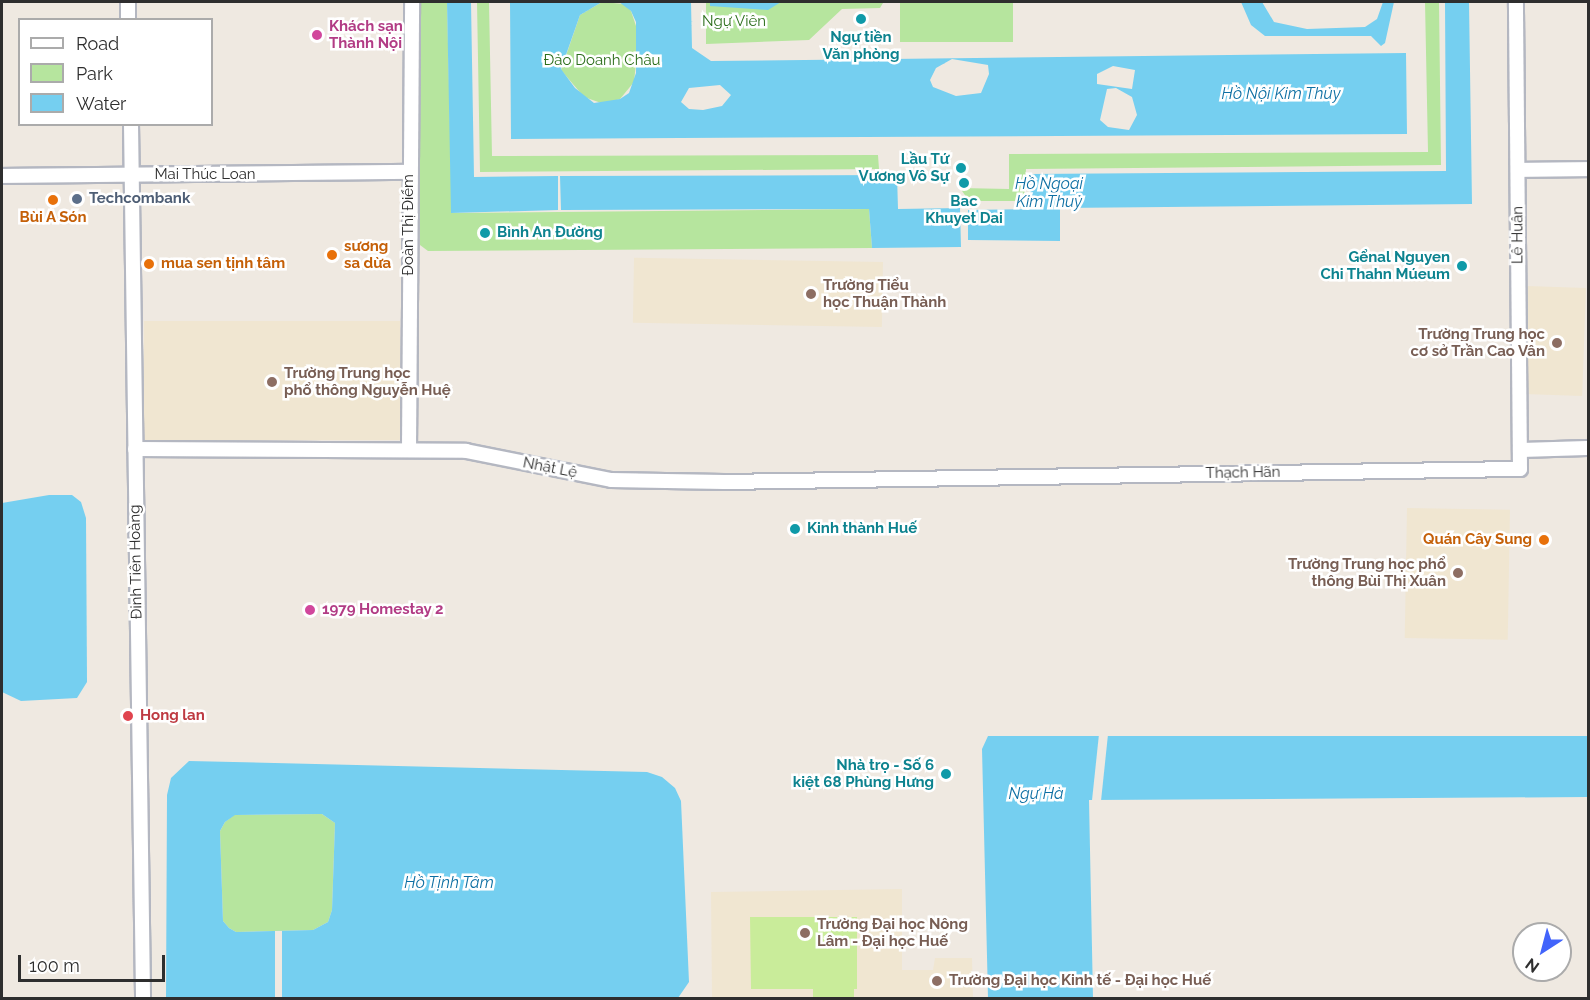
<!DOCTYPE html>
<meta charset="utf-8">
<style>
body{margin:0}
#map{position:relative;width:1590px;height:1000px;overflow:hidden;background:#efe9e1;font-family:Raleway,sans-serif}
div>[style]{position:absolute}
.education>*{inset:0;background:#f0e6d1;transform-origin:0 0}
.green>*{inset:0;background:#b6e59e;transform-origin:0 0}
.pitch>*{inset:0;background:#c9ec9a}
.water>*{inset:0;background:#75cff0}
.pier>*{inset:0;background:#efe9e1;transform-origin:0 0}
.roads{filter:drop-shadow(2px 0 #b4b7c1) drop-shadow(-2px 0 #b4b7c1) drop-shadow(0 2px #b4b7c1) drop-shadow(0 -2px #b4b7c1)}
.secondary>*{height:14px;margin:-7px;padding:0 7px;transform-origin:7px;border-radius:7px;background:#fff}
.dots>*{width:16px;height:16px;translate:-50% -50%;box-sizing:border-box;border:3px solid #fff;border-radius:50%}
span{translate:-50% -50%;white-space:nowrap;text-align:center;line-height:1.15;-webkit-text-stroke:5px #fff;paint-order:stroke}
.park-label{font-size:15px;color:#2c6e1b}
.hotel-label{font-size:15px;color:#b23c85;font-weight:700}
.left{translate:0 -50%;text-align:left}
.culture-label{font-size:15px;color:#0d838f;font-weight:700}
.right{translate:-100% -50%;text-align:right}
.street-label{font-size:15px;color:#2e2e2e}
.service-label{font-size:15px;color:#4e5e75;font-weight:700}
.food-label{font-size:15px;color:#c56008;font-weight:700}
.education-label{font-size:15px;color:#785e54;font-weight:700}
.health-label{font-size:15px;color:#be3a42;font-weight:700}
.water-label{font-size:16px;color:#0d6fa3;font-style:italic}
.frame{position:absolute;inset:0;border:3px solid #2e2e2e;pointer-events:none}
.legend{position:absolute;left:18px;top:18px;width:195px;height:108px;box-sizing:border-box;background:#fff;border:2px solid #ababab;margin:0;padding:8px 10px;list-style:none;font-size:18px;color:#2e2e2e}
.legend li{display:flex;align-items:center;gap:12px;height:30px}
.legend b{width:30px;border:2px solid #ababab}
.north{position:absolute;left:1512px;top:922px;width:60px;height:60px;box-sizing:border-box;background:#fff;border:2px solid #ababab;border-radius:50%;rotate:216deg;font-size:16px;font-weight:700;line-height:24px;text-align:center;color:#2e2e2e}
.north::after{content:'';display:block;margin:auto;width:21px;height:27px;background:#4264fb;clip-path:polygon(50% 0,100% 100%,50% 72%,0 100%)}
.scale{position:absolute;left:18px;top:955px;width:147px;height:27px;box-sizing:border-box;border:3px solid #2e2e2e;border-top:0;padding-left:8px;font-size:18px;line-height:21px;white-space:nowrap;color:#2e2e2e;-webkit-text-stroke:4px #fff;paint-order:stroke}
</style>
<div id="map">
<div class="education">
<i style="left:883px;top:262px;width:65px;height:249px;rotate:91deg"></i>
<i style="left:1527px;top:286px;width:59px;height:108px;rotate:2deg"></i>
<i style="left:400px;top:321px;width:119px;height:256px;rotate:90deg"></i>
<i style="left:1407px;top:508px;width:103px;height:130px;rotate:1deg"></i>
<i style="clip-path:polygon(902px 889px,902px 970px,933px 970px,935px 958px,972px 958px,973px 998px,712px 998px,711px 892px)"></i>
</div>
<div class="green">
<i style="clip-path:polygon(417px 2px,447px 2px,452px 213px,869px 209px,872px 248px,428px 251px,420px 245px)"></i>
<i style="clip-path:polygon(477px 2px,489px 2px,492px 156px,878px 155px,879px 169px,480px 172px)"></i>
<i style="clip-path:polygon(602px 2px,624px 4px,631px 11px,639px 35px,634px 82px,620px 99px,604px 104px,584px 97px,561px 70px,580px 15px)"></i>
<i style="clip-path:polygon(706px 2px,883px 2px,883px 3px,880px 8px,842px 9px,809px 40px,706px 44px)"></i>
<i style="left:900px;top:2px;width:113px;height:40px"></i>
<i style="clip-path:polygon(1425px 2px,1439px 2px,1441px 165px,1026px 169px,1024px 201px,969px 201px,960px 188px,1009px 189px,1009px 154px,1428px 152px)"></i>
<i style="clip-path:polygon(322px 814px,335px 823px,332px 910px,328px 922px,313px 930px,236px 932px,229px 928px,223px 921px,220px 831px,225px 822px,234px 815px)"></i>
</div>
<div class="pitch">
<i style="clip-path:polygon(750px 917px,857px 917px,857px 989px,854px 989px,854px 998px,813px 998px,813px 989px,751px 989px)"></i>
</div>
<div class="water">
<i style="clip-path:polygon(447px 2px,471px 2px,474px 177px,558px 176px,558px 210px,451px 213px)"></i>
<i style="clip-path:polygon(evenodd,510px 2px,602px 2px,580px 15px,561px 69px,575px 88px,594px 103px,620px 99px,629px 93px,636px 73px,636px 22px,631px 11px,619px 2px,691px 2px,692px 48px,711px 61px,1406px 53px,1407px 134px,511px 139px,510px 2px,952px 59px,988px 65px,989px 74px,981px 93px,956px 96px,933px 87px,930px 80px,936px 68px,952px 59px,510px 2px,1113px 66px,1135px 70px,1132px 89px,1097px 84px,1097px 74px,1113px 66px,510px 2px,720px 85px,731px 95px,722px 106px,703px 110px,689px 109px,681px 102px,689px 88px,720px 85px,510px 2px,1116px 88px,1132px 97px,1137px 115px,1129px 130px,1108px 127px,1100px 120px,1107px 89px,1116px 88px)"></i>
<i style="clip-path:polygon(710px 2px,781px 2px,768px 10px,710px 6px)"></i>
<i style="clip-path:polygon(1241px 2px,1262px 2px,1274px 22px,1307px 29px,1365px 27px,1377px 19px,1383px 2px,1394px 2px,1385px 43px,1381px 46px,1371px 36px,1265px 36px,1251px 25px)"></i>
<i style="clip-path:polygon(1445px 2px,1469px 2px,1472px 204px,1060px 208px,1060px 241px,968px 240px,968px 210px,1031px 209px,1030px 174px,1446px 171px)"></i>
<i style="clip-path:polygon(897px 175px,898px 209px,960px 208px,961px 247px,872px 248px,869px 209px,561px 210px,560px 176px)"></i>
<i style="clip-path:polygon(49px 495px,72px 495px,81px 502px,86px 518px,87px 682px,77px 698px,21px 701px,2px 692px,2px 503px)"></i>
<i style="clip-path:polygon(988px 736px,1588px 736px,1588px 797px,1089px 800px,1093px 998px,988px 998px,982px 749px)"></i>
<i style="clip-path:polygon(evenodd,189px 761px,647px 772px,662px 777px,675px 788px,681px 801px,689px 982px,678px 998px,166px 998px,167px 795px,171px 778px,189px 761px,322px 814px,335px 823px,332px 910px,328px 922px,313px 930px,236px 932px,229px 928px,223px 921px,220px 831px,225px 822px,235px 815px,322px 814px)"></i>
</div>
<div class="pier">
<i style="left:1099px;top:734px;width:9px;height:69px;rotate:6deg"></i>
<i style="left:275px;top:931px;width:7px;height:67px"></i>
</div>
<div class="roads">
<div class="secondary">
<i style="left:128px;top:2px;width:18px;rotate:90deg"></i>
<i style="left:131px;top:124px;width:874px;rotate:89.21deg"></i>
<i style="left:1518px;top:170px;width:70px;rotate:-0.8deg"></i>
<i style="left:2px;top:176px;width:407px;rotate:-0.6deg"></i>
<i style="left:135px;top:449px;width:331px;rotate:0.3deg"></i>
<i style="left:466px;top:451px;width:148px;rotate:11.3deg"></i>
<i style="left:611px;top:480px;width:113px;rotate:1deg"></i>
<i style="left:724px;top:482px;width:796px;rotate:-0.94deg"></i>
<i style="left:1520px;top:469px;width:467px;rotate:-90.5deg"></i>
<i style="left:409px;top:449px;width:447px;rotate:-89.6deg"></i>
<i style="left:1520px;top:450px;width:68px;rotate:-1.7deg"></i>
</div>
</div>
<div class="dots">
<i style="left:861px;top:19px;background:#0f9aa8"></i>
<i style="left:317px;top:35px;background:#d1479c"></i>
<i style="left:961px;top:168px;background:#0f9aa8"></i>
<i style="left:964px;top:183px;background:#0f9aa8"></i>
<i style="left:77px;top:199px;background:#5c6f8a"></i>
<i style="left:53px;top:200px;background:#e8710a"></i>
<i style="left:485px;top:233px;background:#0f9aa8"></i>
<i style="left:332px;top:255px;background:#e8710a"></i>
<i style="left:149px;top:264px;background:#e8710a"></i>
<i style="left:1462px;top:266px;background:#0f9aa8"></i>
<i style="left:811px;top:294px;background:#8d6e63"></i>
<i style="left:1557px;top:343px;background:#8d6e63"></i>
<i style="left:272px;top:382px;background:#8d6e63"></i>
<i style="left:795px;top:529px;background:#0f9aa8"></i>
<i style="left:1544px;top:540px;background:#e8710a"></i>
<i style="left:1458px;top:573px;background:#8d6e63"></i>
<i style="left:310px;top:610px;background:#d1479c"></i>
<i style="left:128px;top:716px;background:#e0444e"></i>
<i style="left:946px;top:774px;background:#0f9aa8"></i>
<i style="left:805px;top:933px;background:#8d6e63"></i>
<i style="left:937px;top:981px;background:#8d6e63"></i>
</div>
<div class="park-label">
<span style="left:734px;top:22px">Ngự Viên</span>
<span style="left:602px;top:61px">Đảo Doanh Châu</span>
</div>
<div class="hotel-label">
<span class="left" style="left:329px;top:35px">Khách sạn<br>Thành Nội</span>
<span class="left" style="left:322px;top:610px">1979 Homestay 2</span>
</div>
<div class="culture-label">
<span style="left:861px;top:46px">Ngự tiền<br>Văn phòng</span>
<span class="right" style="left:949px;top:168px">Lầu Tứ<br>Vương Vô Sự</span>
<span style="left:964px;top:210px">Bac<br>Khuyet Dai</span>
<span class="left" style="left:497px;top:233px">Bình An Đường</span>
<span class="right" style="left:1450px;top:266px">Gểnal Nguyen<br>Chi Thahn Múeum</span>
<span class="left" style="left:807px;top:529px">Kinh thành Huế</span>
<span class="right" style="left:934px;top:774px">Nhà trọ - Số 6<br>kiệt 68 Phùng Hưng</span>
</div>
<div class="street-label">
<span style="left:205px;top:175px">Mai Thúc Loan</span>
<span style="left:409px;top:225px;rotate:-90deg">Đoàn Thị Điểm</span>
<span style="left:1518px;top:235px;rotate:-90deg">Lê Huân</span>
<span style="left:550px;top:468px;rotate:11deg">Nhật Lệ</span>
<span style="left:1243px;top:473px;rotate:-1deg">Thạch Hãn</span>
<span style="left:136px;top:562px;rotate:-91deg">Đinh Tiên Hoàng</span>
</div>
<div class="service-label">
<span class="left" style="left:89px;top:199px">Techcombank</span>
</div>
<div class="food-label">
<span style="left:53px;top:218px">Bùi A Són</span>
<span class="left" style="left:344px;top:255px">sương<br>sa dừa</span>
<span class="left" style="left:161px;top:264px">mua sen tịnh tâm</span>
<span class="right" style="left:1532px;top:540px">Quán Cây Sung</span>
</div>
<div class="education-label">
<span class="left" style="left:823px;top:294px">Trường Tiểu<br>học Thuận Thành</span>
<span class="right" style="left:1545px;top:343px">Trường Trung học<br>cơ sở Trần Cao Vân</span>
<span class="left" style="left:284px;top:382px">Trường Trung học<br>phổ thông Nguyễn Huệ</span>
<span class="right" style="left:1446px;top:573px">Trường Trung học phổ<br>thông Bùi Thị Xuân</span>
<span class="left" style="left:817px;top:933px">Trường Đại học Nông<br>Lâm - Đại học Huế</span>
<span class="left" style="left:949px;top:981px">Trường Đại học Kinh tế - Đại học Huế</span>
</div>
<div class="health-label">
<span class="left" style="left:140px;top:716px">Hong lan</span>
</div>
<div class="water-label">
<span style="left:1281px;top:94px">Hồ Nội Kim Thủy</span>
<span style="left:1049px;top:193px">Hồ Ngoại<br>Kim Thuỷ</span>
<span style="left:1036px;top:794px">Ngự Hà</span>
<span style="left:449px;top:883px">Hồ Tịnh Tâm</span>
</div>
<div class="frame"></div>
<ul class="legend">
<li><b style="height:8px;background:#fff"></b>Road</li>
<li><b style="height:16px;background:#b6e59e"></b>Park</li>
<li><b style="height:16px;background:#75cff0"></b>Water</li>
</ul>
<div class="north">N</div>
<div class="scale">100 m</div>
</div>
